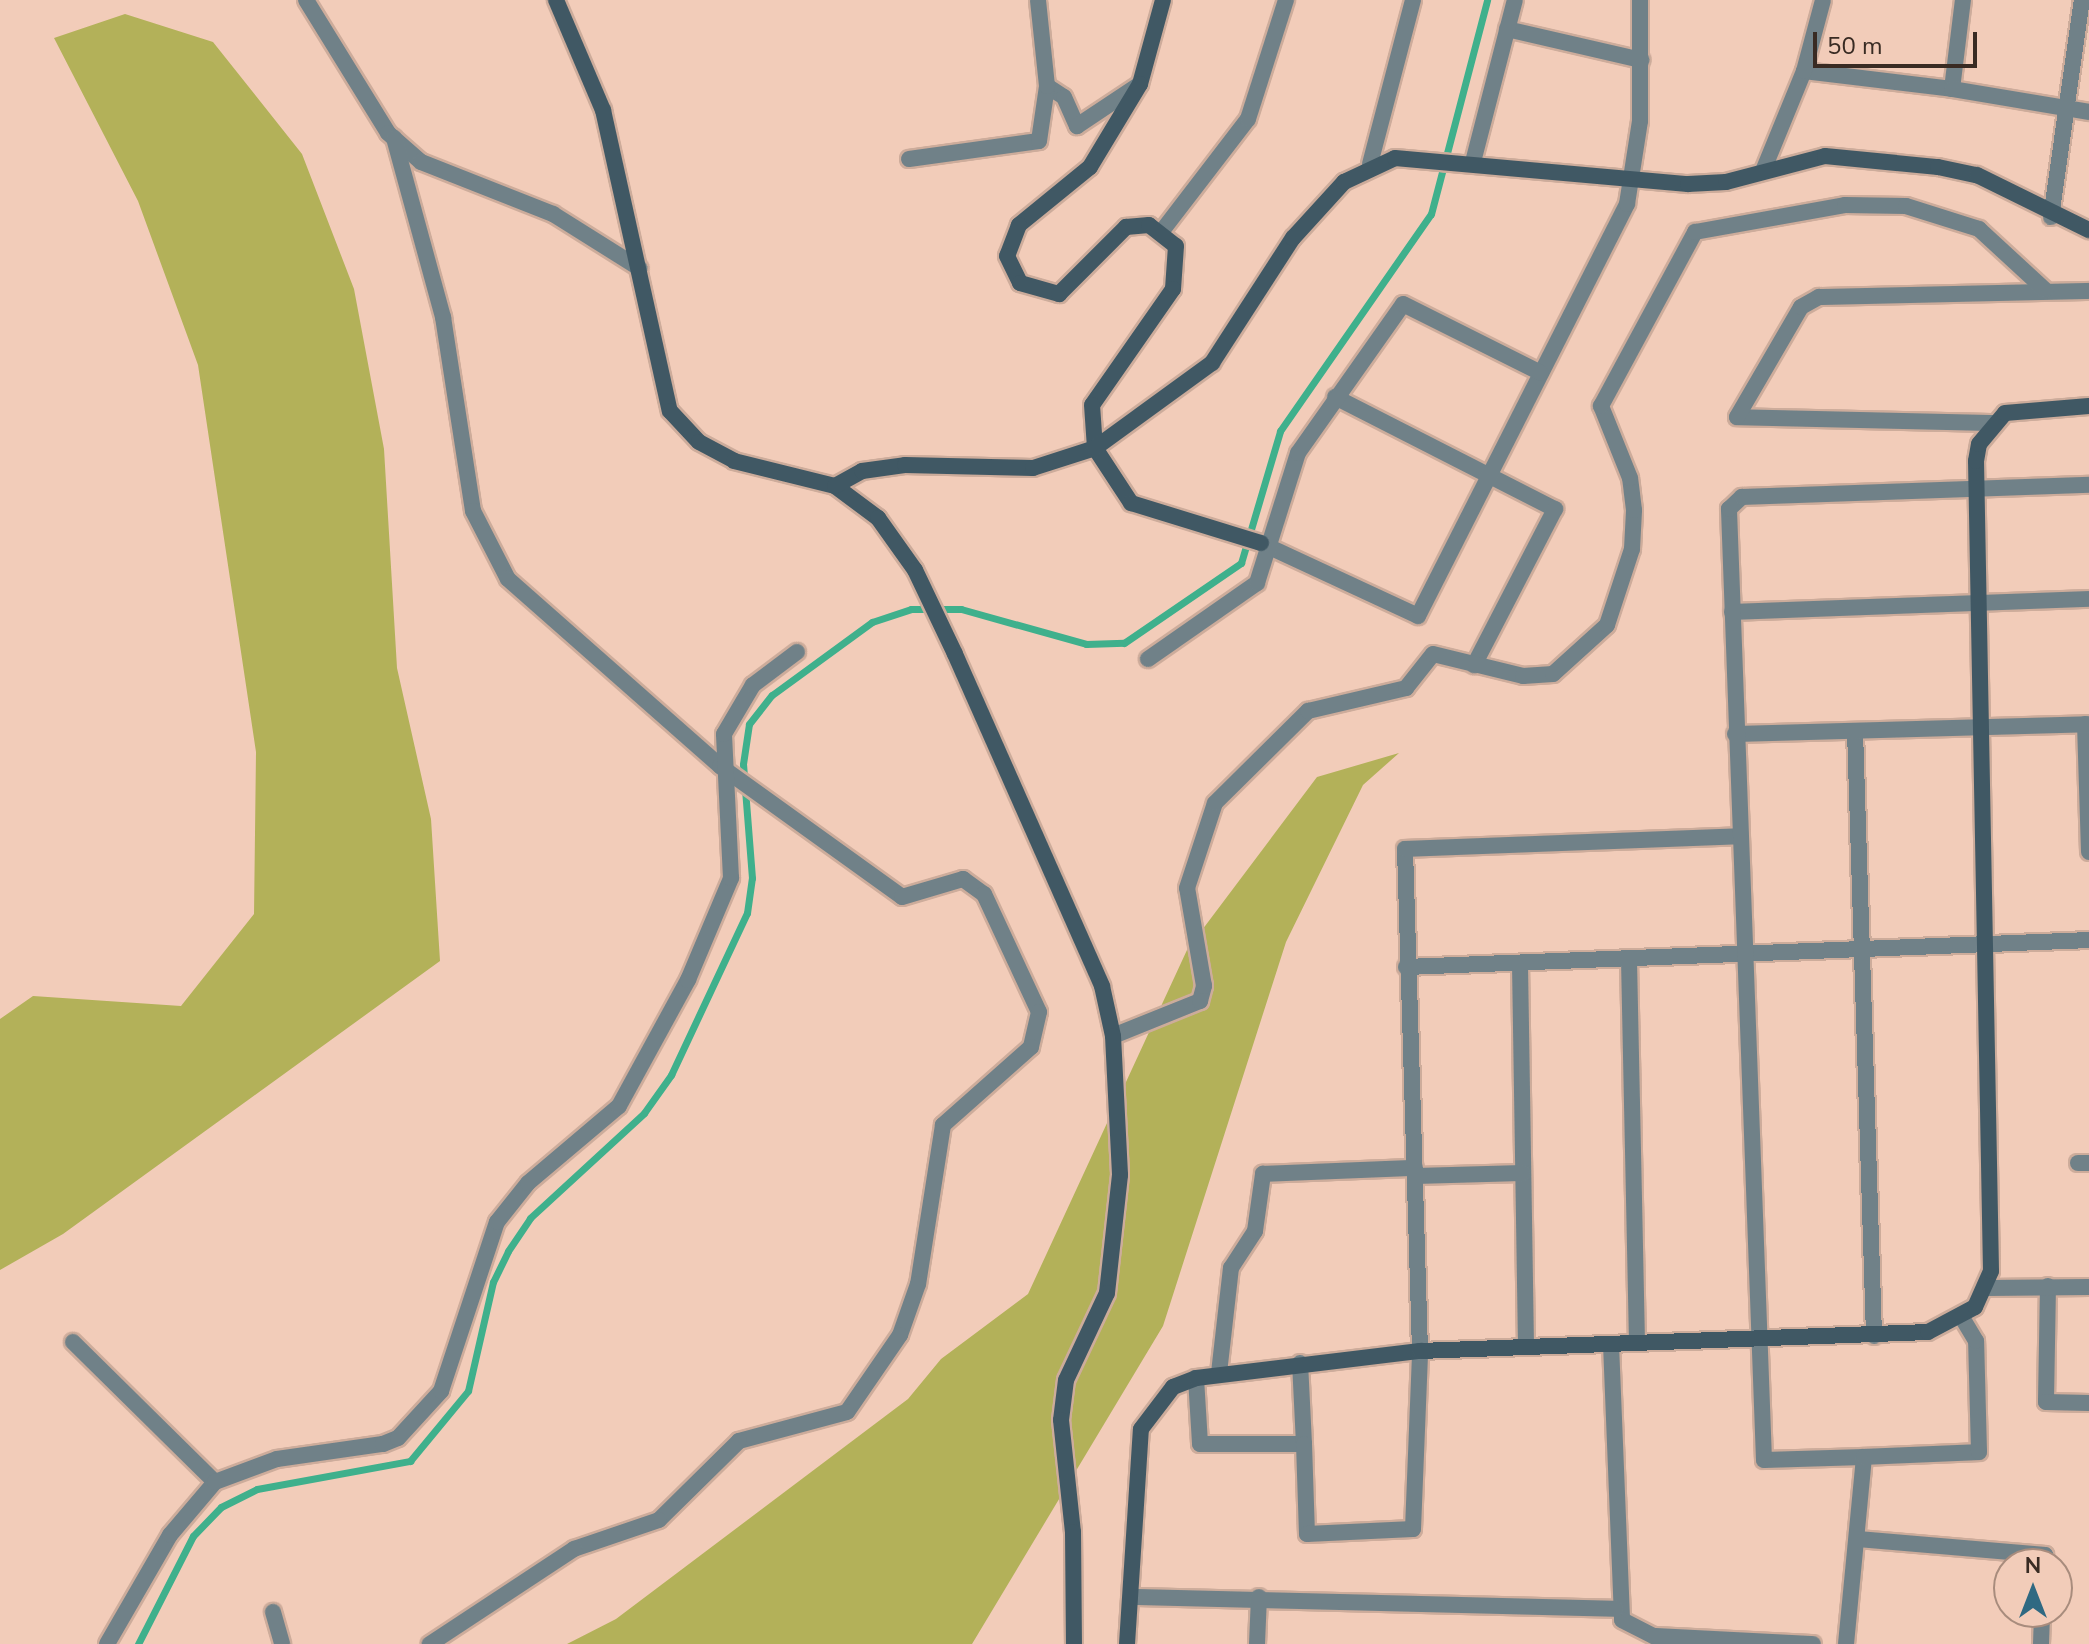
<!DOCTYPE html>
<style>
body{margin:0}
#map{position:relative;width:2089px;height:1644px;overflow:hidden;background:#f2ccb9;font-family:"Nunito Sans",sans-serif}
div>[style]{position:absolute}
.green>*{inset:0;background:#b3b159}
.stream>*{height:7px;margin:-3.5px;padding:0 3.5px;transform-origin:3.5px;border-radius:3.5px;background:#3fb08c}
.roads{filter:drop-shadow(2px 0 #cdac9b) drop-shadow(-2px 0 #cdac9b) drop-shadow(0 2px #cdac9b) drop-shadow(0 -2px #cdac9b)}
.street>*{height:16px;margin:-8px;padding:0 8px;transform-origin:8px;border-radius:8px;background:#708188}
.secondary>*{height:16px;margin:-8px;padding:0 8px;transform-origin:8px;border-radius:8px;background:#405864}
span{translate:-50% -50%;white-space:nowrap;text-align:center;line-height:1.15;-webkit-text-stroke:7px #f2ccb9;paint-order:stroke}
.north{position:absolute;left:1993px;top:1548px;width:80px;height:80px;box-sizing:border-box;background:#f2ccb9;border:2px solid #a88c7d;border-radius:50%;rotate:0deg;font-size:22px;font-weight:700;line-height:32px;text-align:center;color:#392b23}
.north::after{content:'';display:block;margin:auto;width:28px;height:36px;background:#2f6982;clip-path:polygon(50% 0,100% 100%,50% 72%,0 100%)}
.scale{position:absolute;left:1813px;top:32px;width:164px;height:36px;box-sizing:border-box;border:4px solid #392b23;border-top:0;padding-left:10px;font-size:24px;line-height:28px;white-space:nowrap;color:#392b23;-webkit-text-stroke:6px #f2ccb9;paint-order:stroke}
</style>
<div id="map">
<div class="green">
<i style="clip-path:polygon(125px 14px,213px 42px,302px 154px,354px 289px,384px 449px,397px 668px,431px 819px,440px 961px,63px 1234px,0 1270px,0 1019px,33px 996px,181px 1006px,254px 914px,256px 752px,198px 365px,138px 201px,54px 38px)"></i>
<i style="clip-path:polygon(1399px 753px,1363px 785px,1286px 942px,1163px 1326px,972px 1644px,567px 1644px,616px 1619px,908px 1399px,941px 1359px,1028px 1294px,1187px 950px,1317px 777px)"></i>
</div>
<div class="stream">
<i style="left:138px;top:1644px;width:121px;rotate:-63deg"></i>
<i style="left:193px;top:1536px;width:40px;rotate:-46deg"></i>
<i style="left:221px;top:1507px;width:40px;rotate:-26.6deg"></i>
<i style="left:257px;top:1489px;width:156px;rotate:-10.4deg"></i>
<i style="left:410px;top:1461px;width:91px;rotate:-50.4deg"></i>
<i style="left:468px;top:1391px;width:112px;rotate:-77.1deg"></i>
<i style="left:493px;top:1282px;width:34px;rotate:-64deg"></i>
<i style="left:508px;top:1251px;width:40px;rotate:-56deg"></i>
<i style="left:530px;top:1218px;width:155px;rotate:-42.6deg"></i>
<i style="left:644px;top:1113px;width:47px;rotate:-54.6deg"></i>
<i style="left:671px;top:1075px;width:179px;rotate:-64.9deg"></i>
<i style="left:747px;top:913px;width:35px;rotate:-82deg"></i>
<i style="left:752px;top:878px;width:114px;rotate:-94.5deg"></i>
<i style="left:743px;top:764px;width:40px;rotate:-81.5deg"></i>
<i style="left:749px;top:724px;width:37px;rotate:-52deg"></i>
<i style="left:772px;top:695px;width:124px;rotate:-36.1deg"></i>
<i style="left:872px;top:622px;width:41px;rotate:-18.4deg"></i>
<i style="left:911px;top:609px;width:50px"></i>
<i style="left:961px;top:609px;width:130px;rotate:15.6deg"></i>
<i style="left:1086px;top:644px;width:38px;rotate:-2deg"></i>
<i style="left:1124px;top:643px;width:142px;rotate:-34.4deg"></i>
<i style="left:1241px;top:563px;width:138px;rotate:-73.5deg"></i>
<i style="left:1280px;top:431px;width:264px;rotate:-55.2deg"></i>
<i style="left:1431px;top:214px;width:221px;rotate:-75.3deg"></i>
</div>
<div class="roads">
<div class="street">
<i style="left:306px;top:0;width:156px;rotate:58.3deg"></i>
<i style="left:388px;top:133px;width:44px;rotate:41.3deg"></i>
<i style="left:421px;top:162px;width:142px;rotate:21.5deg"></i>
<i style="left:553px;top:214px;width:102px;rotate:32.1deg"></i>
<i style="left:1507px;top:29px;width:138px;rotate:13deg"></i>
<i style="left:1804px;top:71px;width:149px;rotate:6.9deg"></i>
<i style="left:1952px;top:89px;width:90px;rotate:-83deg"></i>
<i style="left:1047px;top:86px;width:20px;rotate:33deg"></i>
<i style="left:1064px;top:97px;width:32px;rotate:66deg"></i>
<i style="left:1077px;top:126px;width:76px;rotate:-33.7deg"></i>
<i style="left:1952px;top:89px;width:139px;rotate:9.5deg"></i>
<i style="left:394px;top:138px;width:186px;rotate:74.7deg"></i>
<i style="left:443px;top:317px;width:196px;rotate:81.2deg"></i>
<i style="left:473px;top:511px;width:76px;rotate:62.8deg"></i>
<i style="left:508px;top:579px;width:283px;rotate:41.4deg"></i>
<i style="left:720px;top:766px;width:224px;rotate:35.7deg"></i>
<i style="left:902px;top:897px;width:64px;rotate:-16.4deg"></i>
<i style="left:963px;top:879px;width:26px;rotate:36deg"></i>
<i style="left:984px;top:894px;width:130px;rotate:65deg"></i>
<i style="left:1039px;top:1012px;width:36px;rotate:103deg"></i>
<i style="left:1031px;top:1047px;width:118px;rotate:138.4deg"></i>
<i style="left:943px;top:1125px;width:161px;rotate:98.9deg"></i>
<i style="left:918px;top:1284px;width:54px;rotate:109.4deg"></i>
<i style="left:900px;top:1335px;width:93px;rotate:124.5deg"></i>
<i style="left:847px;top:1412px;width:112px;rotate:165deg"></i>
<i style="left:739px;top:1441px;width:112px;rotate:135.4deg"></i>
<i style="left:659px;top:1520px;width:90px;rotate:161.2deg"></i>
<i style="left:574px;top:1549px;width:173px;rotate:146.6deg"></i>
<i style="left:909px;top:159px;width:131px;rotate:-7.9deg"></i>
<i style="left:1039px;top:141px;width:56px;rotate:-81.7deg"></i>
<i style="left:1047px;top:86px;width:86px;rotate:-96deg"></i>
<i style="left:1473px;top:162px;width:167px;rotate:-75.5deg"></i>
<i style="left:1370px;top:164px;width:170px;rotate:-75.3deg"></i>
<i style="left:1763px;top:171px;width:108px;rotate:-67.7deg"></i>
<i style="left:1804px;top:71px;width:73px;rotate:-75deg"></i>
<i style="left:2051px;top:217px;width:219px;rotate:-81.9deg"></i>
<i style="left:1162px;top:231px;width:141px;rotate:-52.5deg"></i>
<i style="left:1248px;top:119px;width:125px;rotate:-72.3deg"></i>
<i style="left:1335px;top:397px;width:247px;rotate:27deg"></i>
<i style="left:1555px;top:509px;width:176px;rotate:117.4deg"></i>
<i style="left:1993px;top:423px;width:256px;rotate:-178.7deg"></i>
<i style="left:1737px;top:417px;width:127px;rotate:-59.8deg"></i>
<i style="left:1801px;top:307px;width:21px;rotate:-29deg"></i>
<i style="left:1819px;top:297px;width:270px;rotate:-1.3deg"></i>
<i style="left:1261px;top:543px;width:173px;rotate:24.9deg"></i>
<i style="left:1418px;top:616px;width:462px;rotate:-63.1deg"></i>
<i style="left:1627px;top:204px;width:84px;rotate:-81.1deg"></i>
<i style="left:1640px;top:121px;width:121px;rotate:-90deg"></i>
<i style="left:1732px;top:612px;width:357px;rotate:-2.1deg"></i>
<i style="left:1148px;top:659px;width:133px;rotate:-34.9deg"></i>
<i style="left:1257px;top:583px;width:136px;rotate:-72.5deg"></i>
<i style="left:1298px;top:453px;width:182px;rotate:-54.8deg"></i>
<i style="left:1403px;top:304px;width:154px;rotate:26.6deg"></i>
<i style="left:2085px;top:724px;width:128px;rotate:88.2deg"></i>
<i style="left:1855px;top:731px;width:605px;rotate:88.2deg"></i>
<i style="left:1735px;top:734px;width:354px;rotate:-1.6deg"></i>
<i style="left:1629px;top:960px;width:383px;rotate:88.8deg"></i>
<i style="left:1520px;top:964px;width:382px;rotate:89.1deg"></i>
<i style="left:1406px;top:967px;width:684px;rotate:-2.26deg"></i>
<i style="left:1113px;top:1036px;width:94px;rotate:-21.9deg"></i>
<i style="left:1200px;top:1001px;width:16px;rotate:-75deg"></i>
<i style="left:1204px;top:986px;width:99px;rotate:-99.8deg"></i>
<i style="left:1187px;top:888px;width:89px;rotate:-71.8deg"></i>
<i style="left:1215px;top:803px;width:131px;rotate:-44.7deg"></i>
<i style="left:1308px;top:711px;width:101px;rotate:-13.2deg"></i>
<i style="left:1406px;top:688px;width:43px;rotate:-51.5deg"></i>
<i style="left:1433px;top:654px;width:93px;rotate:13.7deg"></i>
<i style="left:1523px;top:676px;width:30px;rotate:-4deg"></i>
<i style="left:1553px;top:674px;width:73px;rotate:-42.2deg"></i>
<i style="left:1607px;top:625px;width:80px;rotate:-71.8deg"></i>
<i style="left:1632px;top:549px;width:39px;rotate:-87deg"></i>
<i style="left:1634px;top:510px;width:32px;rotate:-97deg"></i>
<i style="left:1630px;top:478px;width:78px;rotate:-111.9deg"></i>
<i style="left:1601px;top:406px;width:198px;rotate:-61.6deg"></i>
<i style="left:1695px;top:232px;width:152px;rotate:-10.2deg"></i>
<i style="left:1845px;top:205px;width:61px;rotate:0.9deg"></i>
<i style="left:1906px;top:206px;width:77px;rotate:17.5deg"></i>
<i style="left:1979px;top:229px;width:90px;rotate:42.7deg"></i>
<i style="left:2078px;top:1163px;width:11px"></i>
<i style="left:1415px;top:1176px;width:108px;rotate:-1.6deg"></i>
<i style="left:2048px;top:1286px;width:116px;rotate:91deg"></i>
<i style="left:2046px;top:1402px;width:43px;rotate:1.3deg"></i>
<i style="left:1987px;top:1288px;width:102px;rotate:-0.6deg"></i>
<i style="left:73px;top:1342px;width:199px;rotate:44.6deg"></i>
<i style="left:1611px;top:1344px;width:276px;rotate:87.7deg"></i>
<i style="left:1622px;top:1620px;width:36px;rotate:27deg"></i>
<i style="left:1654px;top:1636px;width:159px;rotate:2.9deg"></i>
<i style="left:1219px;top:1373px;width:106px;rotate:-83.5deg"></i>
<i style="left:1231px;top:1268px;width:44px;rotate:-57deg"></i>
<i style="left:1255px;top:1231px;width:58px;rotate:-82deg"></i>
<i style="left:1263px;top:1174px;width:152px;rotate:-2.3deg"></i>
<i style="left:1196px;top:1378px;width:66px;rotate:86.5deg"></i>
<i style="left:1200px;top:1444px;width:104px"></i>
<i style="left:1304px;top:1444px;width:81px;rotate:-92.8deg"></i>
<i style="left:1304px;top:1444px;width:90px;rotate:88.1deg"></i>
<i style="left:1307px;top:1534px;width:106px;rotate:-2.7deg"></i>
<i style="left:1413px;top:1529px;width:178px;rotate:-87.7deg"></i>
<i style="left:1420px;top:1351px;width:502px;rotate:-91.71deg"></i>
<i style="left:1405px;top:849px;width:333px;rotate:-2.2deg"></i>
<i style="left:1864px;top:1457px;width:100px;rotate:178.3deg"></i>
<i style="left:1764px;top:1460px;width:952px;rotate:-92.11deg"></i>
<i style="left:1729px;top:509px;width:18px;rotate:-43deg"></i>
<i style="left:1742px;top:497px;width:347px;rotate:-2deg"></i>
<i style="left:1858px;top:1539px;width:188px;rotate:4.9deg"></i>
<i style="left:2045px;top:1555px;width:9px;rotate:96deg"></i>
<i style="left:1135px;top:1597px;width:481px;rotate:1.4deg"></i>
<i style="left:273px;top:1612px;width:33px;rotate:74deg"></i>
<i style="left:107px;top:1644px;width:126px;rotate:-60deg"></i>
<i style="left:170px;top:1535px;width:70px;rotate:-49.7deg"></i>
<i style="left:215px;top:1482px;width:66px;rotate:-20.4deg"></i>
<i style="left:277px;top:1459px;width:107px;rotate:-8.1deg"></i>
<i style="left:383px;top:1444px;width:16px;rotate:-22deg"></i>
<i style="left:398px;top:1438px;width:64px;rotate:-47.5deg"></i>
<i style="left:441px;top:1391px;width:178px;rotate:-71.7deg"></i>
<i style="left:497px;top:1222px;width:50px;rotate:-51.5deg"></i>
<i style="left:528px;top:1183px;width:119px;rotate:-40.2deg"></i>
<i style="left:619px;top:1106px;width:144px;rotate:-61.3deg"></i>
<i style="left:688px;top:980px;width:111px;rotate:-67.1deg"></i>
<i style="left:731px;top:878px;width:144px;rotate:-92.8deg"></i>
<i style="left:724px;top:734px;width:57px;rotate:-59.4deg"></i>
<i style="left:753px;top:685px;width:55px;rotate:-36.9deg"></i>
<i style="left:1257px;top:1644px;width:47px;rotate:-87.6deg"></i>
<i style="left:1846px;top:1644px;width:188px;rotate:-84.5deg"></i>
<i style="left:1864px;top:1457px;width:115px;rotate:-2.5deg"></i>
<i style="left:1979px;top:1452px;width:111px;rotate:-91.5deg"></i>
<i style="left:1976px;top:1341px;width:26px;rotate:-121deg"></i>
<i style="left:2041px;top:1644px;width:32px;rotate:-88deg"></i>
</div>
<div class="secondary">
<i style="left:556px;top:0;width:120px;rotate:66.9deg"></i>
<i style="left:603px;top:110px;width:308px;rotate:77.5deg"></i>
<i style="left:670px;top:411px;width:42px;rotate:46.9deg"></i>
<i style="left:699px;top:442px;width:40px;rotate:28deg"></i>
<i style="left:734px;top:461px;width:104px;rotate:13.9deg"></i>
<i style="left:835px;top:486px;width:54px;rotate:36.7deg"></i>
<i style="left:878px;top:518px;width:64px;rotate:54.6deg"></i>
<i style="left:915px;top:570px;width:93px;rotate:64.5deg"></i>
<i style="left:955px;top:654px;width:363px;rotate:66.1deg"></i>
<i style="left:1102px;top:986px;width:51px;rotate:77.6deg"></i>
<i style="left:1113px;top:1036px;width:139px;rotate:87.1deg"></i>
<i style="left:1120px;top:1175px;width:119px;rotate:96.3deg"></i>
<i style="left:1107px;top:1293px;width:96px;rotate:115.2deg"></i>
<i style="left:1066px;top:1380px;width:40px;rotate:97.1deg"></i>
<i style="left:1061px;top:1420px;width:113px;rotate:83.9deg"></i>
<i style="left:1073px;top:1532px;width:112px;rotate:89.5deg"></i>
<i style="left:1163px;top:0;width:87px;rotate:105.3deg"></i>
<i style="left:1140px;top:84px;width:97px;rotate:121.1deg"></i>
<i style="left:1090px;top:167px;width:92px;rotate:140.8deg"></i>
<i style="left:1019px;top:225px;width:33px;rotate:111deg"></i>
<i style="left:1007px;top:256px;width:30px;rotate:64deg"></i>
<i style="left:1020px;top:283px;width:41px;rotate:15.8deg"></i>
<i style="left:1059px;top:294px;width:95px;rotate:-45deg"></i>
<i style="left:1126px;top:227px;width:23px;rotate:-5deg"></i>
<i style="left:1149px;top:225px;width:34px;rotate:38deg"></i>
<i style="left:1176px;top:246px;width:43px;rotate:94deg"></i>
<i style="left:1173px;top:289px;width:141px;rotate:124.9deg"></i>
<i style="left:1092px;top:405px;width:43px;rotate:86deg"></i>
<i style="left:1095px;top:448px;width:66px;rotate:56.8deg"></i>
<i style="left:1131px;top:503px;width:136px;rotate:17.1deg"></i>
<i style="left:835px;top:486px;width:31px;rotate:-29deg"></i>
<i style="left:862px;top:471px;width:43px;rotate:-7.9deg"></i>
<i style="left:905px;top:465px;width:128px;rotate:1.3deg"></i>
<i style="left:1033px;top:468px;width:65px;rotate:-17.9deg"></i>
<i style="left:1095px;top:448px;width:145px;rotate:-36deg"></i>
<i style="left:1212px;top:363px;width:149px;rotate:-57.1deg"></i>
<i style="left:1293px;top:238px;width:76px;rotate:-47.7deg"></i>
<i style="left:1344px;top:182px;width:56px;rotate:-25.2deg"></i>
<i style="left:1395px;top:158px;width:294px;rotate:5.1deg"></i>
<i style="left:1688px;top:184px;width:38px;rotate:-3deg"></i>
<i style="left:1726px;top:182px;width:102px;rotate:-14.7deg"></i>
<i style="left:1825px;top:156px;width:114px;rotate:5.6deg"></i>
<i style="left:1938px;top:167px;width:40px;rotate:12deg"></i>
<i style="left:1977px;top:175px;width:125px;rotate:26.2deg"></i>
<i style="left:1127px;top:1644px;width:215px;rotate:-86.3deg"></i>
<i style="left:1141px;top:1429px;width:53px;rotate:-52.7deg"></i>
<i style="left:1173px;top:1387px;width:25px;rotate:-21deg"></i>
<i style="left:1196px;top:1378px;width:226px;rotate:-6.9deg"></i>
<i style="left:1420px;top:1351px;width:508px;rotate:-2.14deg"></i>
<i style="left:1928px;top:1332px;width:53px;rotate:-28deg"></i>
<i style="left:1975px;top:1307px;width:39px;rotate:-66deg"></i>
<i style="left:1991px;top:1271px;width:810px;rotate:-91.06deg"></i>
<i style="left:1976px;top:461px;width:17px;rotate:-80deg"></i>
<i style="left:1979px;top:444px;width:40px;rotate:-50deg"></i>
<i style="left:2005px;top:413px;width:84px;rotate:-4.8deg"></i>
</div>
</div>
<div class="north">N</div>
<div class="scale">50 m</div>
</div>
